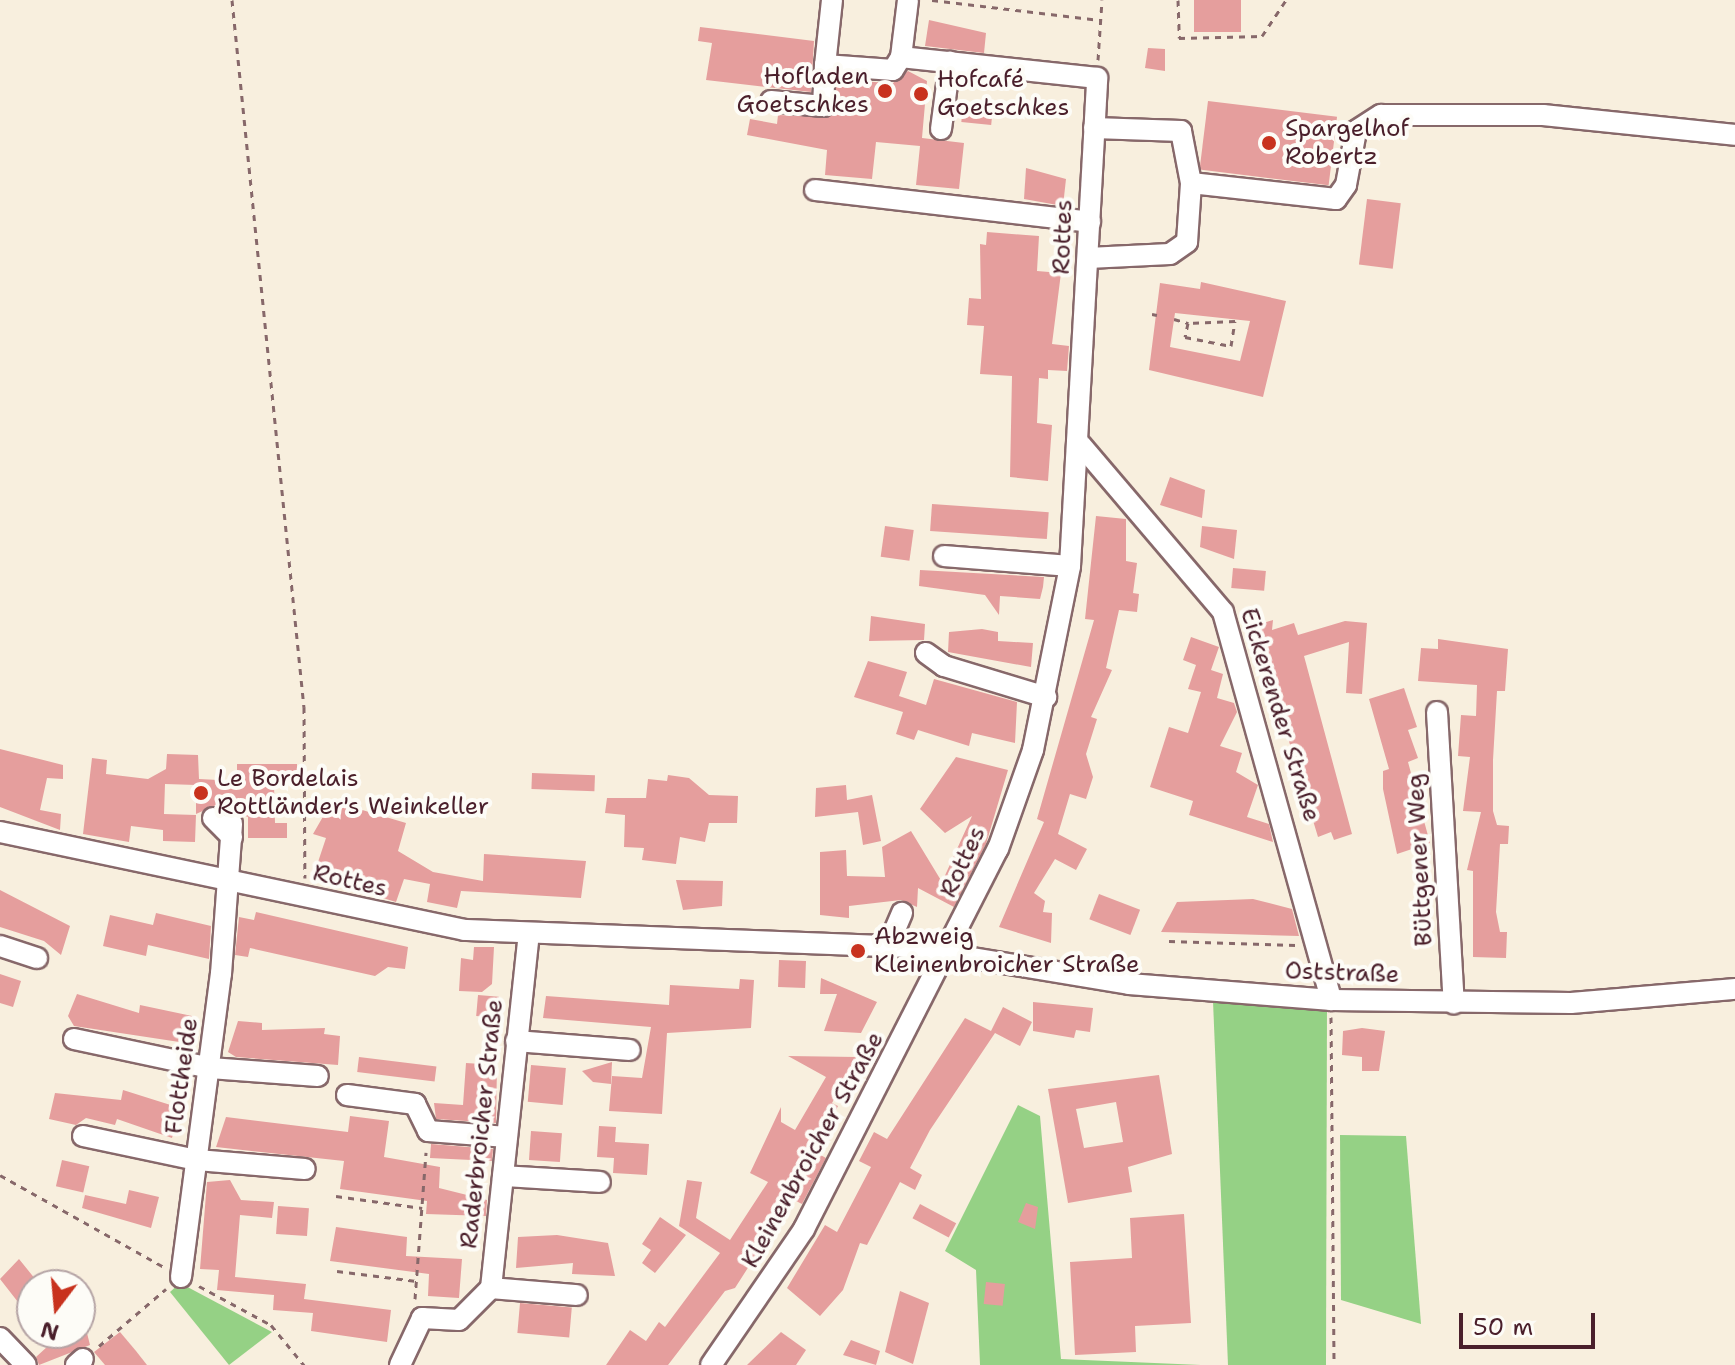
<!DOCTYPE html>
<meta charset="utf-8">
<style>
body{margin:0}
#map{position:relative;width:1735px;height:1365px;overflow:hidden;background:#f8efde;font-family:"Shantell Sans",sans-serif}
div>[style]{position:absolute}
.green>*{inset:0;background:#95d185}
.building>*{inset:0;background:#e59e9d;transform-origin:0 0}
.path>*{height:3px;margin-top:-1.5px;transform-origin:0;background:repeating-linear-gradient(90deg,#87686a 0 6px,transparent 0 12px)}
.roads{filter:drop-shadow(2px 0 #87686a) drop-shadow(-2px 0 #87686a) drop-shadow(0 2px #87686a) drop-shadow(0 -2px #87686a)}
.minor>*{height:20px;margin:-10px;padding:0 10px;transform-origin:10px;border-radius:10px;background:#fff}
.dots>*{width:22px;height:22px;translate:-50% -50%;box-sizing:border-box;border:4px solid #fdfcf7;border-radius:50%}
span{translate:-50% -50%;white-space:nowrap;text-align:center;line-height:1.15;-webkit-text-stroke:8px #fdfcf7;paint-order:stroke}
.poi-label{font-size:24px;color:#4a1f2b}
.right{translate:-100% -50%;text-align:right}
.left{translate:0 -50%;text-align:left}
.street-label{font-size:24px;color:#4a1f2b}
.north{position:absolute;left:16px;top:1269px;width:80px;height:80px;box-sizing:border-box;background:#fdfcf7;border:2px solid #b5a4a5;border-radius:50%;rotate:196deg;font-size:22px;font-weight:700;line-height:32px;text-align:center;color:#4a1f2b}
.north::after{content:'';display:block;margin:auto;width:28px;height:36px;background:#c8321e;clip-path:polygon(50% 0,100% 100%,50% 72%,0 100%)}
.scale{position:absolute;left:1459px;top:1313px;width:136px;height:36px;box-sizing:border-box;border:4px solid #4a1f2b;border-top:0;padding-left:10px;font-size:24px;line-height:28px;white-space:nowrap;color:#4a1f2b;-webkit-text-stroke:6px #fdfcf7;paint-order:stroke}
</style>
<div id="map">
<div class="green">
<i style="clip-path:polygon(1213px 1001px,1327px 1005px,1326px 1365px,1228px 1365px)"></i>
<i style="clip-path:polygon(1018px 1105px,1040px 1116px,1061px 1359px,1201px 1365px,980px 1365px,976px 1270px,945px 1251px)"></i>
<i style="clip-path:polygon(1340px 1135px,1406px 1136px,1421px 1324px,1341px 1300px)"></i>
<i style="clip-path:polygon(180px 1283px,272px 1332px,229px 1365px,170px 1292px)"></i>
</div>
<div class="building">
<i style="left:1194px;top:0;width:47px;height:32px"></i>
<i style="clip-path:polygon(929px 20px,986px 33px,984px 53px,925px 46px)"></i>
<i style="clip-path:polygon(700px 27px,814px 41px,811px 92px,706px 80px,712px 43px,698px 41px)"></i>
<i style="clip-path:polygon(1148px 48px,1165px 49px,1165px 71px,1145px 68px)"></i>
<i style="clip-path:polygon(908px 71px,927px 81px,922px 138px,964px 143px,959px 189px,916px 185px,920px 146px,876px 142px,872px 179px,825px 175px,827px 150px,747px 135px,750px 119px,777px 124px,778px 115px,829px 117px,837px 80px,893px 83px)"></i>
<i style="left:1208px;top:101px;width:130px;height:69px;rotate:7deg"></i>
<i style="left:963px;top:106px;width:30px;height:16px;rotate:6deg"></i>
<i style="clip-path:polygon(1026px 168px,1066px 179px,1063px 206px,1024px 199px)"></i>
<i style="left:1367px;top:199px;width:34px;height:66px;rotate:7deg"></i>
<i style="clip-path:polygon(987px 232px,1039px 236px,1037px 271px,1061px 273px,1052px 344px,1069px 346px,1067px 371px,1048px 370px,1048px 379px,1039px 378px,1037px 423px,1052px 425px,1048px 481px,1010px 477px,1012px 376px,980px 374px,984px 326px,967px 325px,969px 298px,981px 299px,980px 244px,986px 245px)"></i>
<i style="clip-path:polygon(evenodd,1201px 282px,1286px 301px,1263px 397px,1149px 370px,1160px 283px,1200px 289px,1201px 282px,1175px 313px,1250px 321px,1240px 361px,1170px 347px,1175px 313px)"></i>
<i style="clip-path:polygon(1170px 477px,1205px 490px,1202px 518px,1160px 505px)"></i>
<i style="left:932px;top:504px;width:117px;height:27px;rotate:4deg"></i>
<i style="clip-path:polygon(1096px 516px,1126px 519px,1126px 561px,1137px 563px,1133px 593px,1139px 594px,1137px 612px,1119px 610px,1106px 668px,1112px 670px,1091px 717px,1097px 719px,1086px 754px,1093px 777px,1086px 799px,1070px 794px,1058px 834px,1087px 849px,1076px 870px,1055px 859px,1034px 893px,1045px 901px,1043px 912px,1052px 913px,1051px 943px,999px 927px,1044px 822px,1037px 819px,1094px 620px,1085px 619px)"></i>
<i style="left:885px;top:526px;width:29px;height:31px;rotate:8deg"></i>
<i style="clip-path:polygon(1202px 526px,1237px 530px,1234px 559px,1200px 547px)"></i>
<i style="left:1233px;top:568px;width:33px;height:20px;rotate:5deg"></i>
<i style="clip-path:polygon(920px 570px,1044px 577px,1043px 587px,1040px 599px,1000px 596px,999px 615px,985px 595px,919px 586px)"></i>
<i style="clip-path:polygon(871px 616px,925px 624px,924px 640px,869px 641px)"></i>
<i style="clip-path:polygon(1273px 620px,1272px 630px,1294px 623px,1298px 635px,1345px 621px,1367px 623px,1362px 694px,1346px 693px,1349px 642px,1304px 656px,1352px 834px,1334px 840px,1331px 832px,1318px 837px,1254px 626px)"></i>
<i style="clip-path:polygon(982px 629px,998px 632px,998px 641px,1033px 643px,1031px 667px,948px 652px,949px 632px)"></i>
<i style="clip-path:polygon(1191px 637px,1219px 647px,1211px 670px,1223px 674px,1217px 698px,1234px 703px,1237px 712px,1220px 746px,1242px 753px,1236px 772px,1258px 785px,1247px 817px,1269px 824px,1273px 842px,1189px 815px,1193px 801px,1150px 787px,1169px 727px,1188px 733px,1201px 692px,1188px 689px,1196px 665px,1183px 660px)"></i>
<i style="clip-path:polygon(1438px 639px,1508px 649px,1505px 691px,1497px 691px,1493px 760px,1493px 811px,1497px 825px,1509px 826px,1508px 844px,1500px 844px,1496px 912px,1500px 932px,1507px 932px,1506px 958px,1473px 957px,1473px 871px,1467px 870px,1481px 812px,1463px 811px,1470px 757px,1458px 756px,1461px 715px,1476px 716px,1477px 685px,1418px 681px,1421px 648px,1438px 649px)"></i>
<i style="clip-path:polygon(868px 661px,907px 672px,899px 696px,926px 705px,934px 679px,1017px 702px,1015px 743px,972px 733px,969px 746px,918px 730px,914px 740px,896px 734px,903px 712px,854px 697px)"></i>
<i style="clip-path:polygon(1404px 688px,1417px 727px,1408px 730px,1418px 758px,1408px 762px,1430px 843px,1397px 854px,1383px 789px,1383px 771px,1389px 769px,1369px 699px)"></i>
<i style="clip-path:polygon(0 749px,63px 765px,63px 779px,47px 778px,40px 810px,61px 814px,60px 830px,0 807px)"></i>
<i style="clip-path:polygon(167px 754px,198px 755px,199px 779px,237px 781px,237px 764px,297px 764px,297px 784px,274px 784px,275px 823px,287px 823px,287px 838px,248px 838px,248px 817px,216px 805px,196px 814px,196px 785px,165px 784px,164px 814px,196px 815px,195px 842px,163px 841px,163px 830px,131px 826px,129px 842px,83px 834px,92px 758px,107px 760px,106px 774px,148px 779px,166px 769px)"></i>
<i style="clip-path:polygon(956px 757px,1008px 770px,986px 844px,954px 907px,918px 888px,917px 907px,901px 900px,849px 906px,849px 918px,820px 915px,820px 852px,846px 850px,847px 876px,885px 877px,882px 847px,911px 831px,942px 882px,972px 816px,945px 833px,920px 809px)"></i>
<i style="left:532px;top:773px;width:63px;height:16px;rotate:2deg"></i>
<i style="clip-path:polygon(668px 775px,689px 778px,709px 795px,738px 796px,737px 823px,709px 823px,705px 842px,680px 837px,676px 864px,642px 860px,644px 848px,624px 847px,625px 815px,605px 813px,607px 798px,646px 798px,648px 779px,667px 781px)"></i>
<i style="clip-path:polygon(846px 785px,847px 800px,872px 795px,881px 841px,863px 845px,858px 812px,815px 817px,816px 788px)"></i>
<i style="clip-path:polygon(332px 801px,406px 823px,398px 851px,433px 872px,483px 881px,484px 854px,586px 861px,581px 898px,461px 891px,457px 908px,427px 902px,430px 884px,404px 879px,396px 902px,313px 877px,326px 838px,313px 834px)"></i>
<i style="clip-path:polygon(676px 880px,723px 881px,722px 906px,683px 910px)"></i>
<i style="clip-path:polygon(0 890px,70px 926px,61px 955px,44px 941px,0 927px)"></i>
<i style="left:1099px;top:894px;width:44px;height:27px;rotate:21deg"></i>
<i style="clip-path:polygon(1253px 899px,1292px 909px,1299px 936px,1161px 932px,1177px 902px)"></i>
<i style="clip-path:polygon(256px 912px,408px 947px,405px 969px,388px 967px,375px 976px,250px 948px,248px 957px,235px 955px,239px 917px,254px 920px)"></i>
<i style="clip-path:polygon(156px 913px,211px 926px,209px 959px,148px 945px,146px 956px,103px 946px,110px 915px,153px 925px)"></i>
<i style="clip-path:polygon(474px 947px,494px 947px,492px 984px,482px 992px,459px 991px,461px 958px,473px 960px)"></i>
<i style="left:779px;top:960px;width:27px;height:27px;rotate:2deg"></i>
<i style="clip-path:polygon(0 974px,21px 981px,13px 1007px,0 1003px)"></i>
<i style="clip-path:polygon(821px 978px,877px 1002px,861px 1033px,824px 1031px,837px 994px,820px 994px)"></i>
<i style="clip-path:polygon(740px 979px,754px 980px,751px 1028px,667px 1033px,662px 1114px,609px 1111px,612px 1076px,642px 1078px,651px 1027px,543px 1018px,546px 996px,669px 1005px,670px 985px,739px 989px)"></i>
<i style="clip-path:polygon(77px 994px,139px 1013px,140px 1005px,192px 1016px,186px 1043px,74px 1026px,68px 1016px)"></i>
<i style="left:478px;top:995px;width:21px;height:21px;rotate:5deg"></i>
<i style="clip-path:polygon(1033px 1002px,1093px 1008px,1090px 1032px,1076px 1030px,1074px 1038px,1033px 1031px)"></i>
<i style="clip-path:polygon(1003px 1007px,1032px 1022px,1020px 1046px,995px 1033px,930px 1130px,910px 1168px,922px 1175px,915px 1190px,900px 1182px,867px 1245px,860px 1243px,843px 1290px,820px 1316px,787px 1288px,825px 1225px,837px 1232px,871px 1167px,859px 1161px,874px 1132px,887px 1139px,965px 1018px,991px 1031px)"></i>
<i style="clip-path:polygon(238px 1021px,262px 1023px,262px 1030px,325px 1028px,324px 1034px,340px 1036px,338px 1065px,236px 1057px,228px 1052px)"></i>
<i style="clip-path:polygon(1362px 1028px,1385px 1031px,1379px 1071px,1362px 1071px,1362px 1057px,1342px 1055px,1343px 1031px)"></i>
<i style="clip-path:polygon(788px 1056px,857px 1057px,832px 1103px,838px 1106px,815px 1152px,826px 1158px,802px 1204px,792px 1199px,735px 1288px,725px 1291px,668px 1365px,606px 1365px,630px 1330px,646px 1341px,659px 1322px,665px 1327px,720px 1253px,679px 1226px,687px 1180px,702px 1182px,696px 1218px,730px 1240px,768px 1182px,750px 1173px,781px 1107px,781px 1122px,795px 1130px,826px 1077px)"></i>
<i style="left:359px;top:1057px;width:78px;height:15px;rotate:7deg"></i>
<i style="clip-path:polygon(612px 1062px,611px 1084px,593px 1082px,582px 1071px)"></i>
<i style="clip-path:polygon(466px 1063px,497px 1065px,496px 1123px,436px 1119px,434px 1103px,463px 1105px)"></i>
<i style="left:531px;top:1065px;width:35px;height:37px;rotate:5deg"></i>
<i style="clip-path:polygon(evenodd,1159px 1075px,1172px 1154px,1128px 1167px,1132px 1192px,1068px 1203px,1048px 1089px,1159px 1075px,1116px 1102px,1123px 1142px,1084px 1148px,1076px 1109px,1116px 1102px)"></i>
<i style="clip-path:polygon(123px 1090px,180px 1108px,172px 1138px,117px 1119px,115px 1125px,86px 1118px,76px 1125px,49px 1119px,55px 1093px,121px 1100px)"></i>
<i style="clip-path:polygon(350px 1116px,389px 1121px,384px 1157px,440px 1167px,439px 1188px,487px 1200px,486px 1216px,426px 1214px,427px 1201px,340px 1189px,344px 1161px,216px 1147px,226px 1117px,348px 1132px)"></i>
<i style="clip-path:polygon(599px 1126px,616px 1127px,615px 1142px,649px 1144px,647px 1175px,613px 1173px,614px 1158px,597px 1157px)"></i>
<i style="left:531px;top:1131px;width:31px;height:29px;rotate:4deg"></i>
<i style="clip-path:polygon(431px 1144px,493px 1149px,492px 1161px,430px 1158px)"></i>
<i style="left:62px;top:1160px;width:28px;height:27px;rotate:13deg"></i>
<i style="clip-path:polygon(230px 1180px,241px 1200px,274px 1202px,272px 1218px,240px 1215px,235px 1277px,306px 1284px,304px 1299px,391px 1310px,387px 1342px,311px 1331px,313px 1313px,273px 1310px,274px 1295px,217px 1290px,219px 1270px,200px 1269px,207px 1182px)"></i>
<i style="clip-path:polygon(129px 1190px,159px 1197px,151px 1228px,82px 1208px,85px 1195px,126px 1204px)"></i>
<i style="clip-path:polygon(1026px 1203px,1038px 1207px,1035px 1229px,1018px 1222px)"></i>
<i style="left:920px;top:1204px;width:41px;height:16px;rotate:28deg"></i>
<i style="left:278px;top:1206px;width:31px;height:28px;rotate:4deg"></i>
<i style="clip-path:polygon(1184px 1214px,1191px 1323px,1135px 1326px,1136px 1352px,1075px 1355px,1070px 1262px,1132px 1258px,1130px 1218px)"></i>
<i style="clip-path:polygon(660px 1217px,686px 1235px,655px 1273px,642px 1263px,651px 1250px,642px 1244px)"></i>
<i style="clip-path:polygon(336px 1227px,407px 1237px,406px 1256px,462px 1259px,459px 1298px,428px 1296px,429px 1274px,330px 1261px)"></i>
<i style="clip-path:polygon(557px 1235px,608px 1243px,615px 1276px,572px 1274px,573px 1263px,516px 1268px,518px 1237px)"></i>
<i style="clip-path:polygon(19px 1259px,40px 1285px,32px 1285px,32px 1320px,0 1279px)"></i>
<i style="left:986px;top:1282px;width:19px;height:22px;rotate:6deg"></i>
<i style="clip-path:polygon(900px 1291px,929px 1303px,913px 1364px,885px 1352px)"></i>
<i style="left:520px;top:1303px;width:52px;height:30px;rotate:5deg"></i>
<i style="clip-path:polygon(120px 1332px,136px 1351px,147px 1365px,105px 1365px,94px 1352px)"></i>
<i style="clip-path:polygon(781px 1332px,806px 1350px,796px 1365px,747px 1365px)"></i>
<i style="clip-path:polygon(38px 1333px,87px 1333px,90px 1345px,39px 1365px,36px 1357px,48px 1346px)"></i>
<i style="clip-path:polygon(851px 1340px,880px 1351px,876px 1365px,843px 1355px)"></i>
</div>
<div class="path">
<i style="left:232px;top:0;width:711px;rotate:84.19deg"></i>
<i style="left:304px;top:707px;width:171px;rotate:89.7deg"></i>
<i style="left:932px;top:0;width:169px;rotate:6.8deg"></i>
<i style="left:1178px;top:0;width:38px;rotate:88deg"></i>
<i style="left:1179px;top:38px;width:83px;rotate:-1.4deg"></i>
<i style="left:1262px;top:36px;width:43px;rotate:-56.3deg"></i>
<i style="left:1098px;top:60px;width:60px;rotate:-86.2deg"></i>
<i style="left:1152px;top:314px;width:5px;rotate:11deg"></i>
<i style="left:1174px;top:319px;width:15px;rotate:16deg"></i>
<i style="left:1188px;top:323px;width:14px;rotate:102deg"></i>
<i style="left:1185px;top:337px;width:47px;rotate:11.1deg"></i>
<i style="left:1231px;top:346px;width:25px;rotate:-81deg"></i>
<i style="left:1235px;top:321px;width:47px;rotate:177.6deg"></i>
<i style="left:1169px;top:941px;width:127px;rotate:1.8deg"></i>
<i style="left:1331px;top:1017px;width:348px;rotate:89.5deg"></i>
<i style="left:0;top:1175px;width:188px;rotate:29.3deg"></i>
<i style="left:336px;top:1196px;width:87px;rotate:7.9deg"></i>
<i style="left:337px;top:1271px;width:80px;rotate:7.2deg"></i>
<i style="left:199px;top:1286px;width:82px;rotate:28.4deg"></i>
<i style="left:271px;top:1325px;width:52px;rotate:50.5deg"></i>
<i style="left:415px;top:1299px;width:147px;rotate:-85.7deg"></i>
<i style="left:99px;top:1346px;width:88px;rotate:-40.4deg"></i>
</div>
<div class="roads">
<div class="minor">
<i style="left:832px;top:0;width:65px;rotate:96.1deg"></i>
<i style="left:825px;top:65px;width:68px;rotate:4.2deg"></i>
<i style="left:893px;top:70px;width:15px;rotate:-58deg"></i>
<i style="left:771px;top:101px;width:52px;rotate:5.5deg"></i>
<i style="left:823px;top:106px;width:41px;rotate:-87.2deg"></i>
<i style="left:941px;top:129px;width:68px;rotate:-82.3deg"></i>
<i style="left:1191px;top:183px;width:146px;rotate:6.3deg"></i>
<i style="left:1336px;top:199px;width:17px;rotate:-54deg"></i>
<i style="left:1346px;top:185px;width:55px;rotate:-79.5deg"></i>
<i style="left:1356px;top:131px;width:30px;rotate:-33deg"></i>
<i style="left:1381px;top:115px;width:162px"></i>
<i style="left:1543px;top:115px;width:193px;rotate:5.9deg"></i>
<i style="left:815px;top:190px;width:277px;rotate:6.6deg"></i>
<i style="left:1088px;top:258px;width:82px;rotate:-2.8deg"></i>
<i style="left:1170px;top:254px;width:21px;rotate:-35deg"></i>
<i style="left:1187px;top:242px;width:59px;rotate:-86.1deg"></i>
<i style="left:1191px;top:183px;width:53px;rotate:-100.9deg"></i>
<i style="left:1181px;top:131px;width:87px;rotate:-178deg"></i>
<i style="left:1081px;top:445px;width:219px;rotate:49.6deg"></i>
<i style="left:1223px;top:612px;width:403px;rotate:74.4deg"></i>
<i style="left:944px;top:556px;width:126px;rotate:4.5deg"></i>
<i style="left:926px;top:653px;width:22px;rotate:36deg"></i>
<i style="left:944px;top:666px;width:107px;rotate:16.9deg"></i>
<i style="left:1437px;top:712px;width:292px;rotate:86.7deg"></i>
<i style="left:213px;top:818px;width:27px;rotate:45deg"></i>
<i style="left:0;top:832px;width:474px;rotate:11.9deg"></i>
<i style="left:464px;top:930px;width:442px;rotate:2.2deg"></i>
<i style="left:906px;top:947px;width:226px;rotate:9.4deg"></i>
<i style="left:1129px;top:984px;width:203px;rotate:4.5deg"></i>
<i style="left:1331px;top:1000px;width:240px;rotate:0.7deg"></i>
<i style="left:1571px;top:1003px;width:165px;rotate:-4.9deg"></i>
<i style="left:0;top:946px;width:39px;rotate:18deg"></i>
<i style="left:888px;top:946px;width:36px;rotate:-67deg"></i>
<i style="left:74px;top:1039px;width:139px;rotate:12deg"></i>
<i style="left:210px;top:1068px;width:108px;rotate:4.2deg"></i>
<i style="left:516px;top:1041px;width:114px;rotate:4.5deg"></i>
<i style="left:347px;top:1095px;width:69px;rotate:7.5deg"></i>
<i style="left:415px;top:1104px;width:30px;rotate:64deg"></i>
<i style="left:428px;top:1131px;width:79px;rotate:4.3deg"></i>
<i style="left:83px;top:1136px;width:116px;rotate:11.9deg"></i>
<i style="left:197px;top:1160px;width:108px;rotate:4.8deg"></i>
<i style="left:503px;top:1176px;width:97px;rotate:3.5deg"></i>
<i style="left:181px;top:1277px;width:306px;rotate:-82.5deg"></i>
<i style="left:221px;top:974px;width:151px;rotate:-85.8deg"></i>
<i style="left:491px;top:1288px;width:86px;rotate:4.7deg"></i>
<i style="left:0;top:1338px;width:37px;rotate:46deg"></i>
<i style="left:76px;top:1365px;width:9px;rotate:-41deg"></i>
<i style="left:400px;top:1365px;width:52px;rotate:-64.9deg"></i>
<i style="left:422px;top:1318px;width:37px;rotate:3deg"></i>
<i style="left:459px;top:1320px;width:45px;rotate:-45deg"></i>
<i style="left:491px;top:1288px;width:355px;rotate:-83.9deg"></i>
<i style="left:711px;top:1365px;width:165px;rotate:-55.6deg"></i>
<i style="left:804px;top:1229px;width:427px;rotate:-63deg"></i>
<i style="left:998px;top:849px;width:105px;rotate:-70.5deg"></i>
<i style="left:1033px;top:750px;width:188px;rotate:-78.6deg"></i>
<i style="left:1070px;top:566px;width:489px;rotate:-86.8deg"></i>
<i style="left:1097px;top:78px;width:197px;rotate:-173.9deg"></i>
<i style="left:901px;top:57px;width:57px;rotate:-83deg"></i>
</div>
</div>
<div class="dots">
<i style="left:885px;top:91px;background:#c8321e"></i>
<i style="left:921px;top:94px;background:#c8321e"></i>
<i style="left:1269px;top:143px;background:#c8321e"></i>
<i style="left:201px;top:793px;background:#c8321e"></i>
<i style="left:858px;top:951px;background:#c8321e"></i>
</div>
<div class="poi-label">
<span class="right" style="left:869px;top:91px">Hofladen<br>Goetschkes</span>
<span class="left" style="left:937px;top:94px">Hofcafé<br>Goetschkes</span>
<span class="left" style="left:1285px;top:143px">Spargelhof<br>Robertz</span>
<span class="left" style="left:217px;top:793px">Le Bordelais<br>Rottländer's Weinkeller</span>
<span class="left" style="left:874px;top:951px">Abzweig<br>Kleinenbroicher Straße</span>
</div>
<div class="street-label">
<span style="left:1063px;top:237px;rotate:-88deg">Rottes</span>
<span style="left:1280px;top:715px;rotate:73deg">Eickerender Straße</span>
<span style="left:1420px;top:860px;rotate:-93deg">Büttgener Weg</span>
<span style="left:963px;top:862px;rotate:-65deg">Rottes</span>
<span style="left:350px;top:881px;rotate:13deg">Rottes</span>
<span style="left:1342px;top:973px;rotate:2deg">Oststraße</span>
<span style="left:182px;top:1076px;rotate:-82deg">Flottheide</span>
<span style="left:482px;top:1124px;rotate:-84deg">Raderbroicher Straße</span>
<span style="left:813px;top:1150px;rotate:-61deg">Kleinenbroicher Straße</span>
</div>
<div class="north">N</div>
<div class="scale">50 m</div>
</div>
